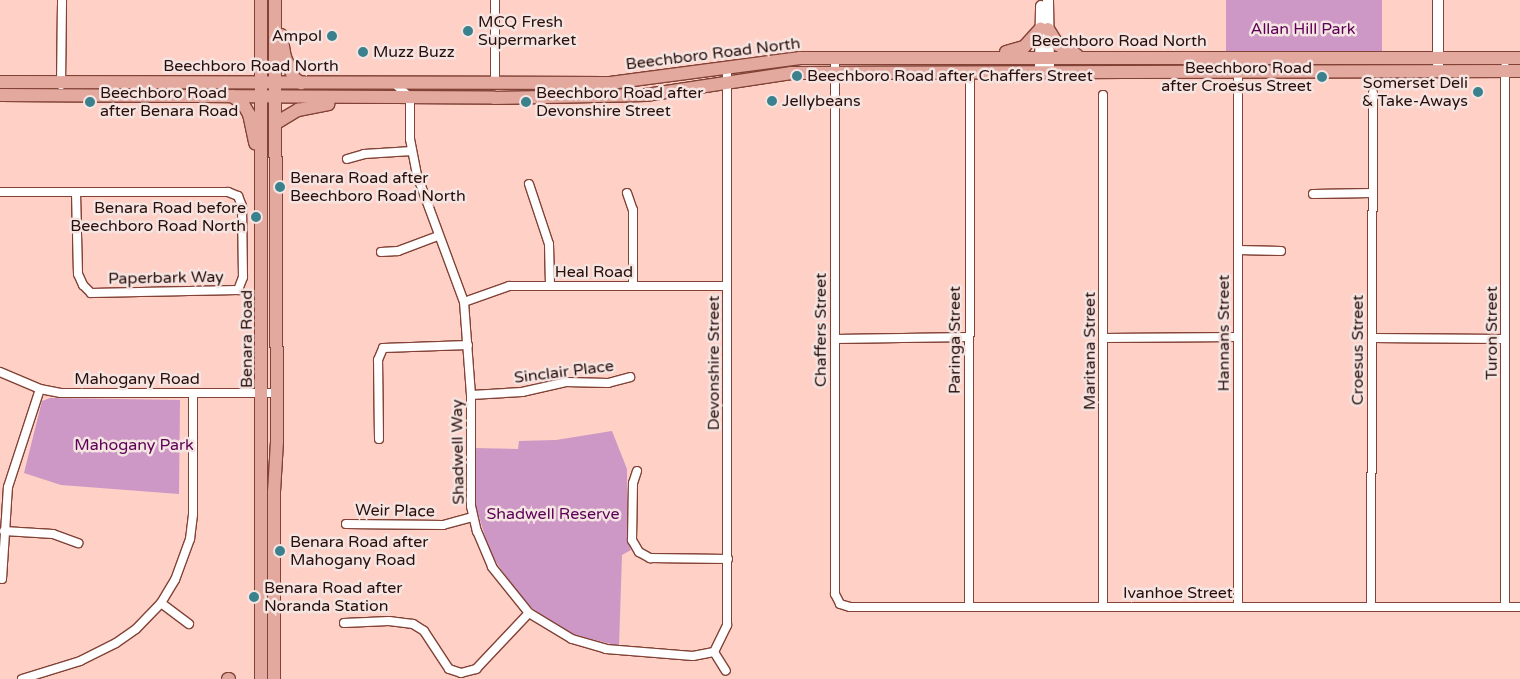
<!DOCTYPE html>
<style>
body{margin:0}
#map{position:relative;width:1520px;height:679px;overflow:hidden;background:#fed0c6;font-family:"Varela Round",sans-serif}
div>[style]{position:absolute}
.green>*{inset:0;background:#cd97c6;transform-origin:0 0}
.roads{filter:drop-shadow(1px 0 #824236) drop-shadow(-1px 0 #824236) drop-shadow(0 1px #824236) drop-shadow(0 -1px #824236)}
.minor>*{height:8px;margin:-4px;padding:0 4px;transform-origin:4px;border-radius:4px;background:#fff}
.tertiary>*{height:10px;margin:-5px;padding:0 5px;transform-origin:5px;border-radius:5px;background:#fff}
.primary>*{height:12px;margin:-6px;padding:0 6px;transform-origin:6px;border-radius:6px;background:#e3a99f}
.dots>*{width:14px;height:14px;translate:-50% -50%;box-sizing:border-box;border:2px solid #f5e5e2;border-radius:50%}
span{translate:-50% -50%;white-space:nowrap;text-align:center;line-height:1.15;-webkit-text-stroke:5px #f5e5e2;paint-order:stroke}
.poi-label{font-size:16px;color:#290e0a}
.left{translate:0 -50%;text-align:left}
.right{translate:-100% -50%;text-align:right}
.park-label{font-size:16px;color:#5c0057}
.street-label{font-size:16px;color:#290e0a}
</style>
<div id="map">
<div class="green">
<i style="left:1226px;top:0;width:156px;height:58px"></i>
<i style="clip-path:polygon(50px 398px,180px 400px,179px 494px,61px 485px,24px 473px,42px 401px)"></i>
<i style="clip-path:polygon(612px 431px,627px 469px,627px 539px,631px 550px,622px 555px,619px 646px,575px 635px,545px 618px,522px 600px,490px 553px,475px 503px,473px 448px,518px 449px,519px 441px,556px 440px)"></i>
</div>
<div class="roads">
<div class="minor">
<i style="left:835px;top:58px;width:536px;rotate:90deg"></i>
<i style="left:835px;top:594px;width:11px;rotate:63deg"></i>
<i style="left:840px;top:604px;width:10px;rotate:17deg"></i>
<i style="left:850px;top:607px;width:670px"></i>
<i style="left:1505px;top:67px;width:540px;rotate:90deg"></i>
<i style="left:1238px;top:68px;width:539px;rotate:90deg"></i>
<i style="left:495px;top:83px;width:83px;rotate:-90deg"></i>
<i style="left:61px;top:85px;width:85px;rotate:-89.3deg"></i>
<i style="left:396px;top:85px;width:18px;rotate:41deg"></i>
<i style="left:410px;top:97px;width:42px;rotate:90deg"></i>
<i style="left:410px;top:139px;width:37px;rotate:79deg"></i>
<i style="left:417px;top:175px;width:135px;rotate:69.7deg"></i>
<i style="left:464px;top:302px;width:93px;rotate:85.7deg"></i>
<i style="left:471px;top:395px;width:111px;rotate:90deg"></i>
<i style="left:471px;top:506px;width:26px;rotate:77deg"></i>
<i style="left:477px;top:531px;width:39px;rotate:67deg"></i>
<i style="left:492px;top:567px;width:59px;rotate:51.2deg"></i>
<i style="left:529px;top:613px;width:50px;rotate:31.2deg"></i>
<i style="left:572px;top:639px;width:35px;rotate:16deg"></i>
<i style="left:606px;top:649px;width:87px;rotate:4.6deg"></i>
<i style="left:693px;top:656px;width:21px;rotate:-11deg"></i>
<i style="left:714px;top:652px;width:30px;rotate:-64deg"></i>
<i style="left:727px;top:625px;width:556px;rotate:-90deg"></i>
<i style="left:1103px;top:95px;width:512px;rotate:90deg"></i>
<i style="left:347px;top:159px;width:18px;rotate:-16deg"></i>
<i style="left:364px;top:154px;width:48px;rotate:-3.6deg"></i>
<i style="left:529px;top:184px;width:63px;rotate:71.6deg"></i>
<i style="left:549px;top:244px;width:42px;rotate:88.6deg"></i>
<i style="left:0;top:192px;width:228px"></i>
<i style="left:228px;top:192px;width:11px;rotate:22deg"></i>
<i style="left:238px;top:196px;width:11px;rotate:68deg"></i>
<i style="left:242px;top:206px;width:71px;rotate:89.2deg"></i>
<i style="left:243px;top:277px;width:14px;rotate:111deg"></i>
<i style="left:238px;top:290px;width:147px;rotate:178.8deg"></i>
<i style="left:91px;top:293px;width:11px;rotate:-135deg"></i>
<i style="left:83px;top:285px;width:12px;rotate:-114deg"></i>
<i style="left:78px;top:274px;width:82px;rotate:-91.4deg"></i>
<i style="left:627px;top:193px;width:18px;rotate:71deg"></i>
<i style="left:633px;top:210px;width:76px;rotate:90deg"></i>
<i style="left:1313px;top:194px;width:59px;rotate:-1deg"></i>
<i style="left:1238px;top:250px;width:43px;rotate:1.3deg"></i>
<i style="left:381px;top:252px;width:17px;rotate:-3deg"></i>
<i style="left:398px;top:251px;width:43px;rotate:-20.6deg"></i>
<i style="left:464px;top:302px;width:48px;rotate:-19.6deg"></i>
<i style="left:509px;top:286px;width:218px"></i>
<i style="left:1103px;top:338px;width:134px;rotate:-0.4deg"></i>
<i style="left:1372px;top:338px;width:133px;rotate:0.4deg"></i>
<i style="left:835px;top:339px;width:134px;rotate:-0.9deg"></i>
<i style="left:0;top:372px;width:43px;rotate:23deg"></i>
<i style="left:40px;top:389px;width:21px;rotate:11deg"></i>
<i style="left:61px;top:393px;width:216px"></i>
<i style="left:471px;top:395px;width:51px;rotate:-3.4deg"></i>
<i style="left:522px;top:392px;width:45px;rotate:-12.8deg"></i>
<i style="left:566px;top:382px;width:42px;rotate:1.4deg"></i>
<i style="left:608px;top:383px;width:23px;rotate:-15deg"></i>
<i style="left:379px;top:439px;width:79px;rotate:-90.7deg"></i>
<i style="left:378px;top:360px;width:13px;rotate:-67deg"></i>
<i style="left:383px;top:348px;width:85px;rotate:-2deg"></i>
<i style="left:637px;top:471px;width:13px;rotate:108deg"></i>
<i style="left:633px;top:483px;width:57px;rotate:91deg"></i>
<i style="left:632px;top:540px;width:14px;rotate:60deg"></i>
<i style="left:639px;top:552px;width:13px;rotate:29deg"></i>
<i style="left:650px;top:558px;width:78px;rotate:0.7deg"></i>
<i style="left:346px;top:524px;width:97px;rotate:0.6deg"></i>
<i style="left:443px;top:525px;width:31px;rotate:-15deg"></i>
<i style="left:4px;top:531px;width:49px;rotate:3.5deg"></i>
<i style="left:53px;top:534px;width:27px;rotate:20deg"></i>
<i style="left:2px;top:579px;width:92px;rotate:-86.3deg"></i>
<i style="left:8px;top:487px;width:103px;rotate:-71.9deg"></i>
<i style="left:161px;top:603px;width:35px;rotate:37deg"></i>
<i style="left:969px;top:607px;width:534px;rotate:-89.89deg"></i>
<i style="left:1371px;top:607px;width:514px;rotate:-89.78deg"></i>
<i style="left:344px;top:623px;width:45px;rotate:-2.5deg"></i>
<i style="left:389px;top:621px;width:24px;rotate:7deg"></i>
<i style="left:413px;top:624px;width:13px;rotate:32deg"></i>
<i style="left:424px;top:631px;width:45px;rotate:56.7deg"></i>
<i style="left:449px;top:669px;width:13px;rotate:18deg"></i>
<i style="left:461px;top:673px;width:16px;rotate:-15deg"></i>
<i style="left:476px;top:669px;width:77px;rotate:-46.6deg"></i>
<i style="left:714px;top:652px;width:22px;rotate:58deg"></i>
<i style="left:22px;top:679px;width:61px;rotate:-17.2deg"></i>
<i style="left:80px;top:661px;width:40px;rotate:-26.6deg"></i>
<i style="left:116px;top:643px;width:24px;rotate:-35deg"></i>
<i style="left:136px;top:629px;width:36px;rotate:-46deg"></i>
<i style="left:161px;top:603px;width:27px;rotate:-59deg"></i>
<i style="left:175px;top:580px;width:44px;rotate:-69.9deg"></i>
<i style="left:190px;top:539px;width:25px;rotate:-83deg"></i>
<i style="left:193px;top:514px;width:121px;rotate:-90deg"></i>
</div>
<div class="tertiary">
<i style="left:1048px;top:0;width:72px;rotate:89.2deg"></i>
<i style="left:1438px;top:0;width:64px;rotate:90deg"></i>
<i style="left:1040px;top:72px;width:66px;rotate:-89.1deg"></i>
</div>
<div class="primary">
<i style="left:261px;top:0;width:679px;rotate:90deg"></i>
<i style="left:1048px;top:29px;width:19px;rotate:58deg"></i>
<i style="left:1058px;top:45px;width:21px;rotate:28deg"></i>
<i style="left:281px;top:35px;width:22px;rotate:80deg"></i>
<i style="left:285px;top:57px;width:23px;rotate:67deg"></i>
<i style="left:294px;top:78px;width:9px;rotate:36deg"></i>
<i style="left:1006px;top:52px;width:19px;rotate:-16deg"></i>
<i style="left:1024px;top:47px;width:25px;rotate:-48deg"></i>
<i style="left:0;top:82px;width:610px;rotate:0.09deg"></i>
<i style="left:610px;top:83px;width:192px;rotate:-7.5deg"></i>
<i style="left:800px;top:58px;width:720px"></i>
<i style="left:0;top:95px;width:494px;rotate:0.3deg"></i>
<i style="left:494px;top:98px;width:152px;rotate:-1.1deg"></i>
<i style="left:646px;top:95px;width:147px;rotate:-8.6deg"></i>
<i style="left:791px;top:73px;width:729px;rotate:-0.16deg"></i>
<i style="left:232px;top:96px;width:14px;rotate:36deg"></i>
<i style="left:243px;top:104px;width:12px;rotate:59deg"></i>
<i style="left:249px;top:114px;width:30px;rotate:78deg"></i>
<i style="left:276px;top:123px;width:26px;rotate:-31deg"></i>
<i style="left:298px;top:110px;width:31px;rotate:-11deg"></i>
<i style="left:228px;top:679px;width:1px"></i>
<i style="left:274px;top:679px;width:187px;rotate:-90deg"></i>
<i style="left:274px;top:492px;width:51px;rotate:-86.6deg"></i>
<i style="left:277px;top:441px;width:441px;rotate:-90.3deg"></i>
</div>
</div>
<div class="dots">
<i style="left:468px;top:31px;background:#3b808d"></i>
<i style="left:332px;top:36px;background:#3b808d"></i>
<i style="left:363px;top:52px;background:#3b808d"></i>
<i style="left:797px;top:76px;background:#3b808d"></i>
<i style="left:1322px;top:77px;background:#3b808d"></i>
<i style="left:1478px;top:92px;background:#3b808d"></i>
<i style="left:772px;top:101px;background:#3b808d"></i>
<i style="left:90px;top:102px;background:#3b808d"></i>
<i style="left:526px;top:102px;background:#3b808d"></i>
<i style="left:280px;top:187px;background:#3b808d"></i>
<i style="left:256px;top:217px;background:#3b808d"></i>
<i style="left:280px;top:551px;background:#3b808d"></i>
<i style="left:254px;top:597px;background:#3b808d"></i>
</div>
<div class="poi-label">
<span class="left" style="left:478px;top:31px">MCQ Fresh<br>Supermarket</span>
<span class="right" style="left:322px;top:36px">Ampol</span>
<span class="left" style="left:373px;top:52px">Muzz Buzz</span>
<span class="right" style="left:1312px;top:77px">Beechboro Road<br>after Croesus Street</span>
<span class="left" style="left:807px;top:76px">Beechboro Road after Chaffers Street</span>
<span class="right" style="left:1468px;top:92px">Somerset Deli<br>&amp; Take-Aways</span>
<span class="left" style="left:100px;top:102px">Beechboro Road<br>after Benara Road</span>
<span class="left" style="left:536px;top:102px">Beechboro Road after<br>Devonshire Street</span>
<span class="left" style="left:782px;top:101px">Jellybeans</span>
<span class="left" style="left:290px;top:187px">Benara Road after<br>Beechboro Road North</span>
<span class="right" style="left:246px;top:217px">Benara Road before<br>Beechboro Road North</span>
<span class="left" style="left:290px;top:551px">Benara Road after<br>Mahogany Road</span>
<span class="left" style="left:264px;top:597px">Benara Road after<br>Noranda Station</span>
</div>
<div class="park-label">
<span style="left:1303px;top:29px">Allan Hill Park</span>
<span style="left:134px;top:445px">Mahogany Park</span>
<span style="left:553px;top:514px">Shadwell Reserve</span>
</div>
<div class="street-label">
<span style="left:1119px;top:41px">Beechboro Road North</span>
<span style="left:713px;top:54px;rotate:-7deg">Beechboro Road North</span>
<span style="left:251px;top:66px">Beechboro Road North</span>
<span style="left:594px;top:272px">Heal Road</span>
<span style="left:166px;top:278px;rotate:-1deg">Paperbark Way</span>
<span style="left:821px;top:330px;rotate:-90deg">Chaffers Street</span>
<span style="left:1224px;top:333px;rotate:-90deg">Hannans Street</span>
<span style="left:1492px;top:333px;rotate:-90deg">Turon Street</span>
<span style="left:247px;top:339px;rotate:-90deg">Benara Road</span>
<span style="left:955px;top:340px;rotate:-90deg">Paringa Street</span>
<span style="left:1358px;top:350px;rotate:-90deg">Croesus Street</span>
<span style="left:1090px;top:351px;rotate:-90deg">Maritana Street</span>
<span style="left:714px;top:363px;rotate:-90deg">Devonshire Street</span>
<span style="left:564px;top:372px;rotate:-7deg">Sinclair Place</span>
<span style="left:137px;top:379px">Mahogany Road</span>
<span style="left:458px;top:452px;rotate:-91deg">Shadwell Way</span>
<span style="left:395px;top:511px;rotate:1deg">Weir Place</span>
<span style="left:1178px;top:593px">Ivanhoe Street</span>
</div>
</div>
